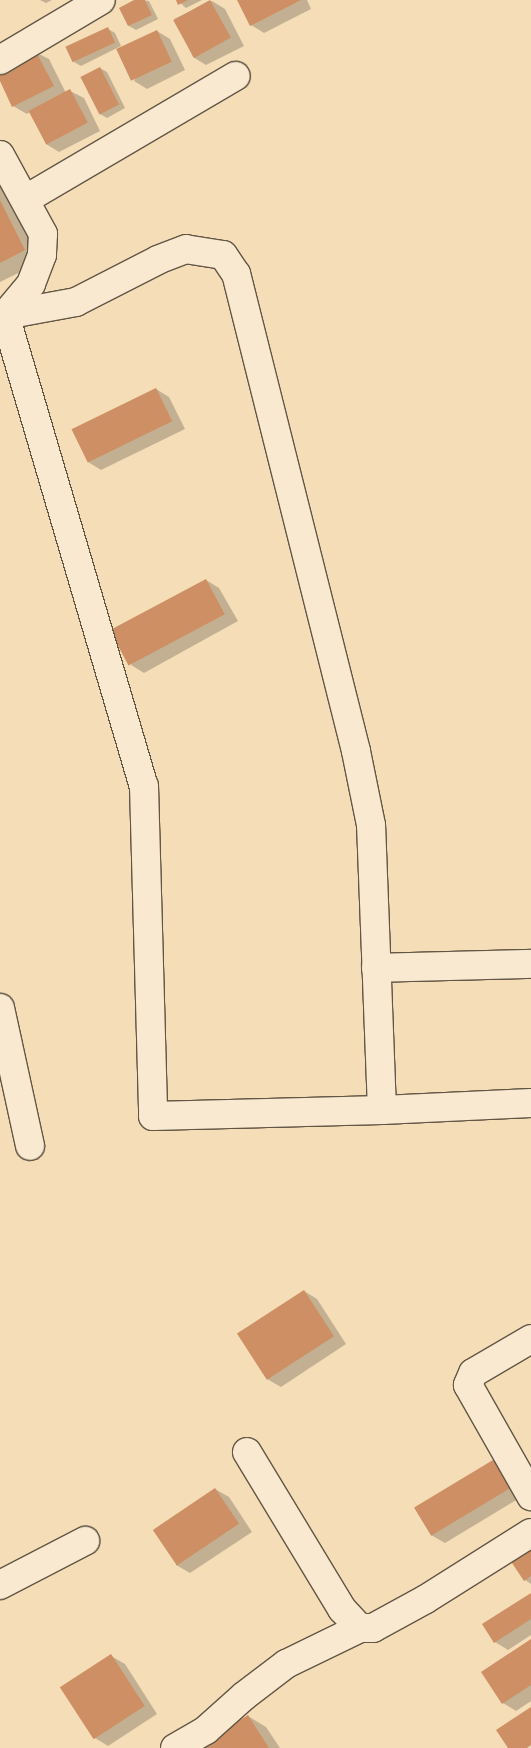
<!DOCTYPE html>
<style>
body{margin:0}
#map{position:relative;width:531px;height:1748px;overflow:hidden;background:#f4ddb7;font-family:Cardo,serif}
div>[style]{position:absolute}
.shadow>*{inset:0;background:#0003}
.building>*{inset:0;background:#cd8f63;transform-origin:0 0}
.roads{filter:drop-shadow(1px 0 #625645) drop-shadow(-1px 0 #625645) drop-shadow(0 1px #625645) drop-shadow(0 -1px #625645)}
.minor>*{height:28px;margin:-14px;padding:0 14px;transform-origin:14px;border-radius:14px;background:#f8e9d0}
span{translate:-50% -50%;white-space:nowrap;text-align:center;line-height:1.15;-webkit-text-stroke:4.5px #f8e9d0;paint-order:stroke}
</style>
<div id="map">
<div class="shadow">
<i style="clip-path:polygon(40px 0,52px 0,46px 3px)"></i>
<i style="clip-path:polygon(136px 0,149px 1px,158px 19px,136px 30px,129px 26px,120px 8px)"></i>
<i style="clip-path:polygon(177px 0,202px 0,186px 8px)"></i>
<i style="clip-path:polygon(238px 0,307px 0,311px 9px,264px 33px,251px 25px)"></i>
<i style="clip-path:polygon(212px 1px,225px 9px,244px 46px,206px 65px,193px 57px,174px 19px)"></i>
<i style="clip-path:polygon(108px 29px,115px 33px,121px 46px,81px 66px,74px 62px)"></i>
<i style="clip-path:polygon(157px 31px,170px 39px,185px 70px,147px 89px,134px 81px)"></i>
<i style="clip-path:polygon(35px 52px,49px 59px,66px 93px,70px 91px,84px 98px,100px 131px,59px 152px,46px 144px,30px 112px,27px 114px,13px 106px,0 78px)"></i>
<i style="clip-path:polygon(100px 68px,107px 72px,125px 108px,107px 118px,100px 114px)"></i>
<i style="clip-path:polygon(0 179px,43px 261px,0 282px)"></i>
<i style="clip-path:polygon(156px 389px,169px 397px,185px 429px,101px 470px,88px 462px)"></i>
<i style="clip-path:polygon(206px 580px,219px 588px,238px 621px,144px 673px,131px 665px)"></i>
<i style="clip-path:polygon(304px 1291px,317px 1299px,346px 1344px,281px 1387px,267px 1379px)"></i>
<i style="clip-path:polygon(493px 1461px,507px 1469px,523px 1496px,445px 1543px,431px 1535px,415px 1509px)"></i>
<i style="clip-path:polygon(215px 1489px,229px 1497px,252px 1532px,190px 1573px,176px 1565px)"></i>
<i style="clip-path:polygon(531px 1549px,531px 1584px,525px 1580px)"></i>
<i style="clip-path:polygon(531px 1594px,531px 1635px,508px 1650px,495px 1642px)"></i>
<i style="clip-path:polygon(531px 1641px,531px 1701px,516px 1711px,503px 1703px)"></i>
<i style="clip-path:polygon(111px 1656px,125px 1664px,157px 1714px,108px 1746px,95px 1738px)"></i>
<i style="clip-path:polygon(248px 1716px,266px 1727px,280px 1748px,199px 1748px)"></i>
</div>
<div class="building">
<i style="clip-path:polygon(134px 0,145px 0,152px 15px,128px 26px,119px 8px)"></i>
<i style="clip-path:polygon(176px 0,188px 0,178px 5px)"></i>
<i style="left:210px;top:0;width:43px;height:42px;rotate:61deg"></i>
<i style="clip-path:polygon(237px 0,301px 0,250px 26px)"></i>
<i style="left:108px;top:27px;width:17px;height:47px;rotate:65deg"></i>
<i style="left:157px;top:30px;width:35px;height:45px;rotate:65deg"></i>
<i style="clip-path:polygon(35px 50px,54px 86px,12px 107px,0 81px,0 68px)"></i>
<i style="left:100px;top:67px;width:42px;height:22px;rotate:63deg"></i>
<i style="left:70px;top:89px;width:38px;height:47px;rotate:62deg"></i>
<i style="clip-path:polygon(0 200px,25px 250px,0 263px)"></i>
<i style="left:156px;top:388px;width:37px;height:94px;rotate:64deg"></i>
<i style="left:206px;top:579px;width:40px;height:109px;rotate:62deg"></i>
<i style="left:304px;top:1290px;width:55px;height:80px;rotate:57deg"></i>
<i style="left:493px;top:1460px;width:33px;height:92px;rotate:59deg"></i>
<i style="left:215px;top:1488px;width:43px;height:75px;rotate:56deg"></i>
<i style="clip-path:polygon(531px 1548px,531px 1576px,524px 1581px,508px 1557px)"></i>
<i style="clip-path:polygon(531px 1593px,531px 1619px,494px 1643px,482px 1624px)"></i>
<i style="clip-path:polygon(531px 1639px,531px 1685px,502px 1704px,481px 1672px)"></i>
<i style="left:111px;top:1654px;width:62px;height:61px;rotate:57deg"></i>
<i style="clip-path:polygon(531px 1707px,531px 1745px,527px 1748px,508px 1748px,496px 1730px)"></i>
<i style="clip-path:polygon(248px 1715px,269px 1748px,196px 1748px)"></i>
</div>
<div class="roads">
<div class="minor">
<i style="left:0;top:60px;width:117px;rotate:-30.7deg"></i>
<i style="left:0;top:155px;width:90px;rotate:61.4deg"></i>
<i style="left:43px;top:234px;width:21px;rotate:93deg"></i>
<i style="left:42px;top:255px;width:31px;rotate:111deg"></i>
<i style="left:31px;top:284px;width:40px;rotate:130deg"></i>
<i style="left:5px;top:315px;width:6px;rotate:149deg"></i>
<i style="left:26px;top:199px;width:243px;rotate:-30.4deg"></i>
<i style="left:376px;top:968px;width:155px;rotate:-1.5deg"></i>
<i style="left:0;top:1008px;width:141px;rotate:77.7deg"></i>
<i style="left:382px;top:1110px;width:285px;rotate:-92.2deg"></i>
<i style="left:371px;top:825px;width:76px;rotate:-101.5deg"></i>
<i style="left:356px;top:751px;width:492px;rotate:-104.1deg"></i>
<i style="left:236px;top:274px;width:23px;rotate:-124deg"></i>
<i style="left:223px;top:255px;width:37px;rotate:-171deg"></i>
<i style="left:186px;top:249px;width:30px;rotate:159deg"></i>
<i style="left:158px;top:260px;width:92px;rotate:152.9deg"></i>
<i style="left:76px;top:302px;width:72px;rotate:169.6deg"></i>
<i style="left:5px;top:315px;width:491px;rotate:73.6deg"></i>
<i style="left:144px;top:786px;width:330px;rotate:88.4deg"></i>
<i style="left:153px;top:1116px;width:229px;rotate:-1.5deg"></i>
<i style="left:382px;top:1110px;width:149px;rotate:-2.7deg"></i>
<i style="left:531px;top:1339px;width:67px;rotate:149.6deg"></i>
<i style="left:473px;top:1373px;width:13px;rotate:113deg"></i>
<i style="left:468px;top:1385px;width:128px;rotate:60.4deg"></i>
<i style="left:247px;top:1452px;width:184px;rotate:58.8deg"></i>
<i style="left:342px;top:1609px;width:26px;rotate:47deg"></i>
<i style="left:360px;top:1628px;width:13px"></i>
<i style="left:373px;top:1628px;width:60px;rotate:-28.7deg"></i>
<i style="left:426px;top:1599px;width:124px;rotate:-32.2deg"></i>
<i style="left:0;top:1585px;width:96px;rotate:-27.4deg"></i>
<i style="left:175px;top:1748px;width:36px;rotate:-30deg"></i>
<i style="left:206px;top:1730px;width:51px;rotate:-41.8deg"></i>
<i style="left:244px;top:1696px;width:53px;rotate:-37.3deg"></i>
<i style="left:286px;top:1664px;width:82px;rotate:-25.9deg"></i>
</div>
</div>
</div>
